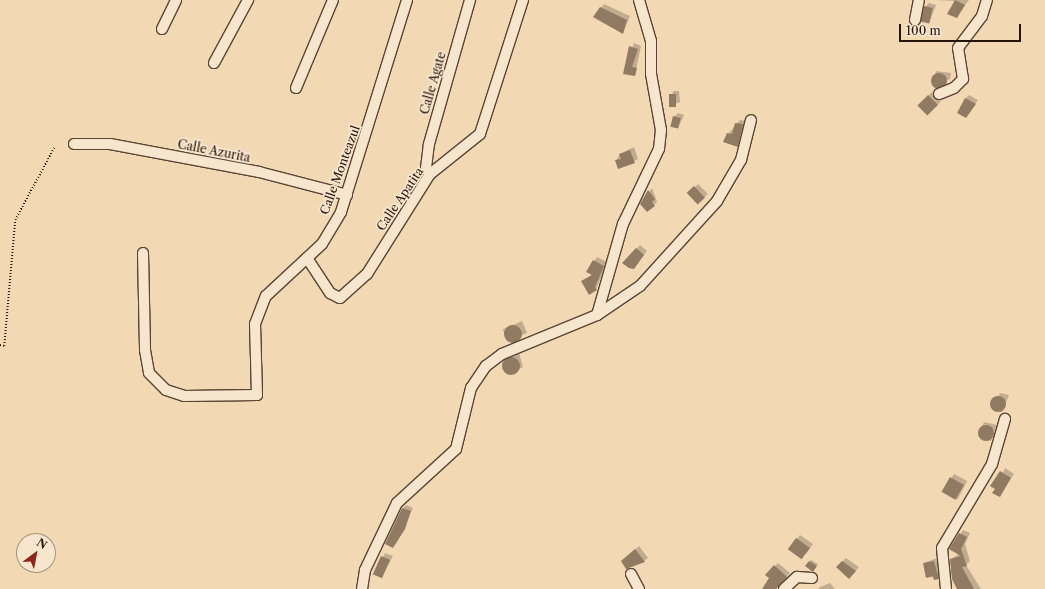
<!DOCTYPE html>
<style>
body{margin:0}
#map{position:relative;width:1045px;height:589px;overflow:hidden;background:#f2d8b3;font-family:"Libre Caslon Text",serif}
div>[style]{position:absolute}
.shadow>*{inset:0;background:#0003;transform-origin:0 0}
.building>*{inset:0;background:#917a62;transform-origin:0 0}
.round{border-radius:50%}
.path>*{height:1.5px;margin-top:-0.75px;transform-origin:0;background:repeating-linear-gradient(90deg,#27140a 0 1px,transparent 0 3px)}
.roads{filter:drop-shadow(1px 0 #5a4534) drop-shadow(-1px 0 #5a4534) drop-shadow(0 1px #5a4534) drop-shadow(0 -1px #5a4534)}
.street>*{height:10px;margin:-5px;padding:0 5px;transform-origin:5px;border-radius:5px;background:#f7e6ce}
span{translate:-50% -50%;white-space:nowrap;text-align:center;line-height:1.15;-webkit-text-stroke:3.5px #f7e6ce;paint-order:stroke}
.street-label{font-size:12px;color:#27140a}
.north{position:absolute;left:16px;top:533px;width:40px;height:40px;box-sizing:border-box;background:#f7e6ce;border:1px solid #a49280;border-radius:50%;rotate:32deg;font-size:11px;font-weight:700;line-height:16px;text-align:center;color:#27140a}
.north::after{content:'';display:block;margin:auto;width:14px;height:18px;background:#8f2418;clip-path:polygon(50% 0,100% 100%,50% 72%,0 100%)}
.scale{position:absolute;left:899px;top:24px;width:122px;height:18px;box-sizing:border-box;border:2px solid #27140a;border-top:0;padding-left:5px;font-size:12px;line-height:14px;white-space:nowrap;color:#27140a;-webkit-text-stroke:3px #f7e6ce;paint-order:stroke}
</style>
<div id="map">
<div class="shadow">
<i style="clip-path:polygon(935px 0,969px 0,956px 17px,955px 1px)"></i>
<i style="clip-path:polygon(929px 3px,936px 5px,929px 23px,925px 7px)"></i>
<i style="clip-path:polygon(604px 4px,630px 16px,623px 33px,601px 8px)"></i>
<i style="clip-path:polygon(634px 43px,641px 46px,635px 75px,624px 73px)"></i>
<i style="clip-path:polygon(936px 71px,951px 73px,950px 79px,932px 86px)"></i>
<i style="clip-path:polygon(673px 91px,679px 91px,680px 102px,670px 106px)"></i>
<i style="left:932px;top:92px;width:13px;height:18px;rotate:45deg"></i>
<i style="clip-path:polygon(969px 95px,978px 100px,969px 113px,965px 99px)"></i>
<i style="clip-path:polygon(678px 113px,684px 115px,678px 128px,674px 117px)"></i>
<i style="clip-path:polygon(740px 120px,746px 121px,737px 145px,728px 134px)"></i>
<i style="clip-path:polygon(634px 147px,638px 159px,618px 168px,616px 161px,620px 154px)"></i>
<i style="left:698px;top:184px;width:14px;height:13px;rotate:45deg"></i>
<i style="clip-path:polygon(652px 188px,657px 202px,654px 205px,641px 204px)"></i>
<i style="clip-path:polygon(640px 245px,647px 251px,637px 264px,624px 263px)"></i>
<i style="clip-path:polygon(597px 257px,607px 262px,596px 290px,583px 281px,593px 274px,588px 271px)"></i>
<i style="left:522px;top:321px;width:13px;height:21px;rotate:67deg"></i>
<i style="clip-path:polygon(519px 353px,523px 367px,507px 375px,502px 363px)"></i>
<i style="clip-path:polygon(1000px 393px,1009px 395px,1002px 412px,993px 410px)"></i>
<i style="clip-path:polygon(984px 422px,997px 425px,991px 441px,978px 436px)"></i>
<i style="clip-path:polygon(1005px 468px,1014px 474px,999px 495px,996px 489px)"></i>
<i style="left:954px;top:474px;width:15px;height:21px;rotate:28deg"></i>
<i style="clip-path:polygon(406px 505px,413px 508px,396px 543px,402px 509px)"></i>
<i style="clip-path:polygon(963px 530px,970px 533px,965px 544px,970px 561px,966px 565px,981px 589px,968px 589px,951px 559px,959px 554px,950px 550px)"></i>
<i style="clip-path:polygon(800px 535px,813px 544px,806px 554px,789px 549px)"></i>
<i style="clip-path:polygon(639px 546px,648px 558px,644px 561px,626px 558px)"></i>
<i style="clip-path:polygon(385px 553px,393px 556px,381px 577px,374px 574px)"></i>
<i style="clip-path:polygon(846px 558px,859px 567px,849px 578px,837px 567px)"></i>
<i style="clip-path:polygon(937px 558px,942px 575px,938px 578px,927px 577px,924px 563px)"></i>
<i style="clip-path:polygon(811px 560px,818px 564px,814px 569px,806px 566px)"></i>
<i style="clip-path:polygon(778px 563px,790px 573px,776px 589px,763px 589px,770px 577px,767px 575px)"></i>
<i style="clip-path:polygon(830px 583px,835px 589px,818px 589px,820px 587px)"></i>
</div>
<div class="building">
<i style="clip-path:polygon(955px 0,965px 5px,957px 18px,947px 14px)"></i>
<i style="left:924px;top:6px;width:9px;height:16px;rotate:13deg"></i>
<i style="clip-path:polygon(600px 7px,627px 20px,623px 34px,593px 17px)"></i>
<i style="clip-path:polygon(629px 46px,638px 49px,632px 67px,637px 68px,635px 76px,623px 74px)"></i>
<i class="round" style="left:931px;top:73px;width:16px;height:16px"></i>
<i style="left:676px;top:94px;width:13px;height:7px;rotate:90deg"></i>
<i style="left:928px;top:95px;width:14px;height:15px;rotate:45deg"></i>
<i style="clip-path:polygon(965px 98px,976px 104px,966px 118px,957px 113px)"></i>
<i style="left:673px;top:116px;width:8px;height:11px;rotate:14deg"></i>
<i style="clip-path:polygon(735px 123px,743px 124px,738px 147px,723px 142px,727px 133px,732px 134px)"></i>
<i style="clip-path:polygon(630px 150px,635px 163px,618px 169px,615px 160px,621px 159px,619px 154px)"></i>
<i style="left:694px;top:186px;width:16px;height:10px;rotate:47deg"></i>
<i style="clip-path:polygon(648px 190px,655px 199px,652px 202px,655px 206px,647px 212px,640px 204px)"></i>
<i style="clip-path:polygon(636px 248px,644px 255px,634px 269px,629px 268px,622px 263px)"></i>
<i style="clip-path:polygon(593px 260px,604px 266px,595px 287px,597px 290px,589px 295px,581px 281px,592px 275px,586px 272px)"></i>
<i class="round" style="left:504px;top:325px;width:18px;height:18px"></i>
<i class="round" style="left:502px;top:357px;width:18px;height:18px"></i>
<i class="round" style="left:990px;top:396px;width:16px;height:16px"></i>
<i class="round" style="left:978px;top:425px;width:16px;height:16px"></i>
<i style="clip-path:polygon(1000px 471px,1011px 478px,1000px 497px,992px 493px,995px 489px,990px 486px)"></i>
<i style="left:950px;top:477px;width:16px;height:17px;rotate:30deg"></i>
<i style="clip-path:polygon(402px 508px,411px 511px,405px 529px,393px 548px,385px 544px)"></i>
<i style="clip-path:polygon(959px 533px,967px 537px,961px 549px,967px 566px,962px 567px,974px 589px,957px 589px,952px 579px,950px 559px,961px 556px,949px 549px)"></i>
<i style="left:796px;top:538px;width:17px;height:14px;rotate:36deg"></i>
<i style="clip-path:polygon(635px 549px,645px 562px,626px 569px,621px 561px)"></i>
<i style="left:381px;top:556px;width:10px;height:20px;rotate:24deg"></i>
<i style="clip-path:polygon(809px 561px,817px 566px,813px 572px,805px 566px)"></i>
<i style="clip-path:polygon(842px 561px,856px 571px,849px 579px,836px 567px)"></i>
<i style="clip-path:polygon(934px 561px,939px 579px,934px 580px,933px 576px,926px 578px,923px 563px)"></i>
<i style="clip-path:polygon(774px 565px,787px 577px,776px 589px,762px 589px,769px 578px,765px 575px)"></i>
</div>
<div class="path">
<i style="left:0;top:345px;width:4px;rotate:14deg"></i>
<i style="left:4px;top:346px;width:126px;rotate:-85deg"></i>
<i style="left:15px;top:220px;width:82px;rotate:-61.6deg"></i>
</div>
<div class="roads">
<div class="street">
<i style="left:915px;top:20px;width:20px;rotate:-79deg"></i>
<i style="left:162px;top:29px;width:32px;rotate:-64deg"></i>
<i style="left:214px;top:63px;width:72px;rotate:-61.6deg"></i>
<i style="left:296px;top:88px;width:95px;rotate:-67.2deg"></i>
<i style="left:939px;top:94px;width:16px;rotate:-22deg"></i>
<i style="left:954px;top:88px;width:13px;rotate:-45deg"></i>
<i style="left:963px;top:79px;width:31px;rotate:-99deg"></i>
<i style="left:958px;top:48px;width:40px;rotate:-53deg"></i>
<i style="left:982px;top:16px;width:17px;rotate:-73deg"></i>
<i style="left:74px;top:144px;width:36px"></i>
<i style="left:110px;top:144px;width:152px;rotate:10.6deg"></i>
<i style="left:259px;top:172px;width:91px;rotate:14.6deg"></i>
<i style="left:430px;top:174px;width:7px;rotate:-124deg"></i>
<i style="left:426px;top:168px;width:24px;rotate:-83deg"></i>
<i style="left:429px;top:144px;width:150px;rotate:-74.1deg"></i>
<i style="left:143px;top:253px;width:97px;rotate:88.8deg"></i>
<i style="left:145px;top:350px;width:23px;rotate:80deg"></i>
<i style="left:149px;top:373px;width:24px;rotate:45deg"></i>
<i style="left:166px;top:390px;width:19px;rotate:18deg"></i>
<i style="left:184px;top:396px;width:73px;rotate:-0.8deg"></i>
<i style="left:257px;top:395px;width:71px;rotate:-91.6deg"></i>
<i style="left:255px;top:324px;width:30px;rotate:-69deg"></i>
<i style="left:266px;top:296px;width:76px;rotate:-42.9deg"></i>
<i style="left:322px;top:244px;width:37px;rotate:-59deg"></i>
<i style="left:341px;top:212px;width:222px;rotate:-72.7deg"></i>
<i style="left:307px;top:258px;width:42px;rotate:56.7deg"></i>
<i style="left:330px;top:293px;width:11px;rotate:27deg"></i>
<i style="left:340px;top:298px;width:36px;rotate:-42deg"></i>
<i style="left:367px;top:274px;width:118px;rotate:-57.8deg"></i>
<i style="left:430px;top:174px;width:64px;rotate:-38.7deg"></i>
<i style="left:480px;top:134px;width:141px;rotate:-72.2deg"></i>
<i style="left:597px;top:315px;width:52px;rotate:-34deg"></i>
<i style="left:640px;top:286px;width:115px;rotate:-47.8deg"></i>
<i style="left:717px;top:201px;width:48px;rotate:-59.7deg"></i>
<i style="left:741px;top:160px;width:41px;rotate:-76deg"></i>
<i style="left:631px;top:574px;width:17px;rotate:62deg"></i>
<i style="left:362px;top:589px;width:19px;rotate:-81deg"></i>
<i style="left:365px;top:570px;width:74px;rotate:-64.5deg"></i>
<i style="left:397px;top:503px;width:80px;rotate:-42.5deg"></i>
<i style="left:456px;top:449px;width:63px;rotate:-76.2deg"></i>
<i style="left:471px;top:388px;width:27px;rotate:-56deg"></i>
<i style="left:486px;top:366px;width:20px;rotate:-37deg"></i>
<i style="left:502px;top:354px;width:103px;rotate:-22.3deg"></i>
<i style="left:597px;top:315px;width:95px;rotate:-74.1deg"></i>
<i style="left:623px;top:224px;width:83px;rotate:-64.4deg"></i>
<i style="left:659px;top:149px;width:19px;rotate:-84deg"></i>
<i style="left:661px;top:130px;width:57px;rotate:-100.1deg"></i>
<i style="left:651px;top:74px;width:33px;rotate:-90deg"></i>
<i style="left:651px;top:41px;width:43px;rotate:-106.3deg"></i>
<i style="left:784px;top:589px;width:18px;rotate:-43deg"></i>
<i style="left:797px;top:577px;width:15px;rotate:4deg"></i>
<i style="left:946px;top:589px;width:41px;rotate:-95.6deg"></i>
<i style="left:942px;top:548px;width:98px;rotate:-59.2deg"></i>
<i style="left:992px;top:464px;width:47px;rotate:-73.9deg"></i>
</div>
</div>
<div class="street-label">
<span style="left:433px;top:83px;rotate:-74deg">Calle Agate</span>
<span style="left:214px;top:151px;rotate:11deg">Calle Azurita</span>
<span style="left:340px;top:170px;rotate:-70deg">Calle Monteazul</span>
<span style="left:400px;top:199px;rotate:-56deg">Calle Apatita</span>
</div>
<div class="north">N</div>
<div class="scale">100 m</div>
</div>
